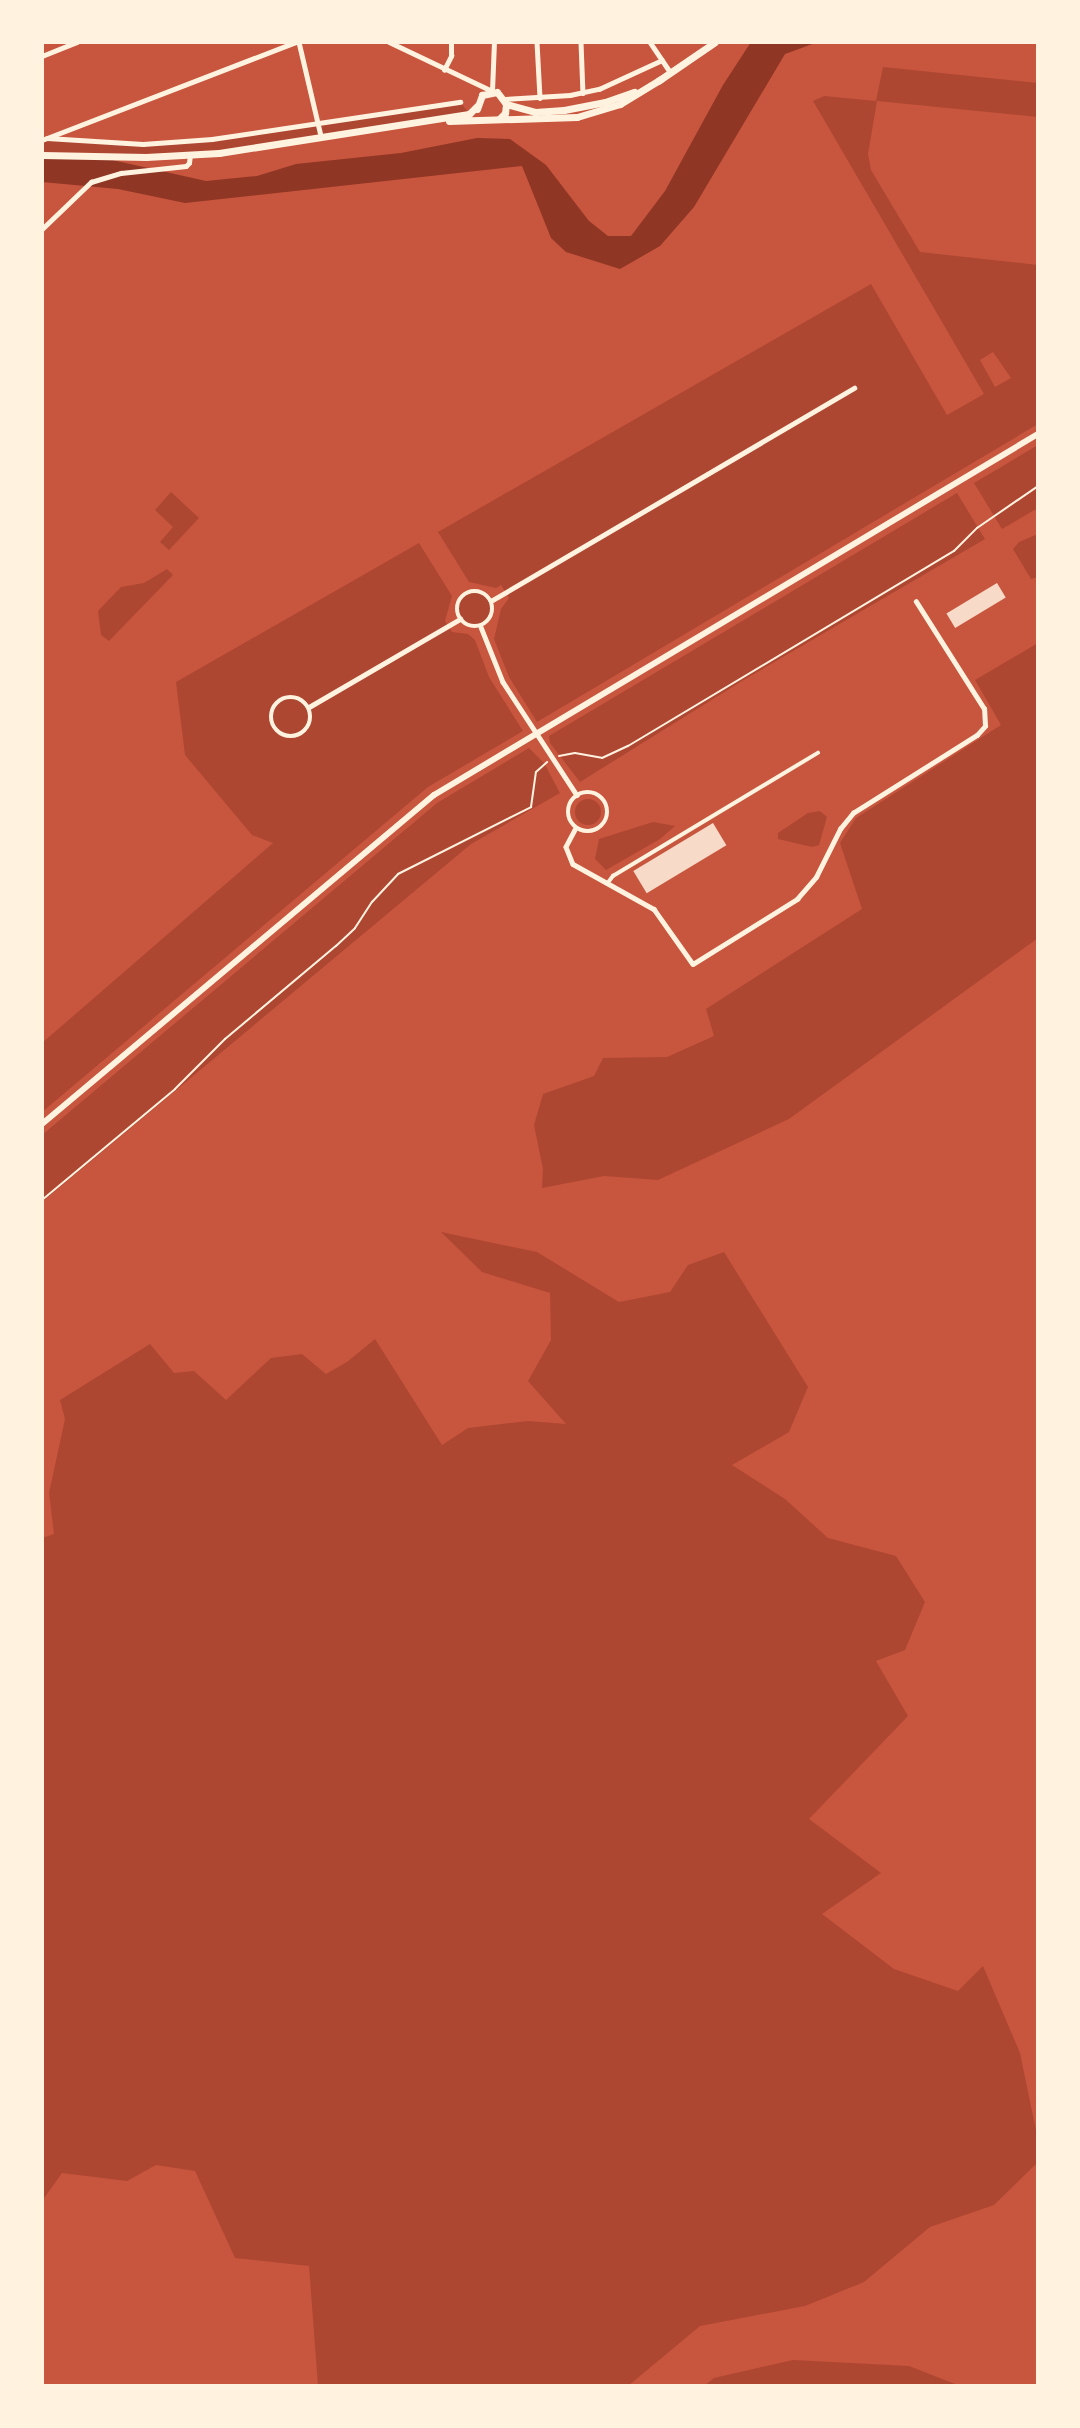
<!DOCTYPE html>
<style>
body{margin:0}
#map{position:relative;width:1080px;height:2428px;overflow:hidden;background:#c8553d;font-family:Quicksand,sans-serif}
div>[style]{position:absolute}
.green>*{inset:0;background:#ae4732}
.round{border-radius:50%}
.water>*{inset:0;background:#8f3625}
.building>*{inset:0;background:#f7dbc8;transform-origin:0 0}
.path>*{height:2px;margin:-1px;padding:0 1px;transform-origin:1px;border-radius:1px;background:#fff3e0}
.pedestrian>*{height:3.5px;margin:-1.75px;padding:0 1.75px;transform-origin:1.75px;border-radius:1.75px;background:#fff3e0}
.minor>*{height:4.5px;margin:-2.25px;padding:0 2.25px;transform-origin:2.25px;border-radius:2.25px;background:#fff3e0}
.minor>.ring{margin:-2.25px;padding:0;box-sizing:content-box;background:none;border:4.5px solid #fff3e0;border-radius:50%}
.tertiary>*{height:5px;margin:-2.5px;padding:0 2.5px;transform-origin:2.5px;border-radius:2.5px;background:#fff3e0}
.secondary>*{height:6px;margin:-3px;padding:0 3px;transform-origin:3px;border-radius:3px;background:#fff3e0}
.primary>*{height:7px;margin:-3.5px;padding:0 3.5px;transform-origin:3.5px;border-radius:3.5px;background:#fff3e0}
span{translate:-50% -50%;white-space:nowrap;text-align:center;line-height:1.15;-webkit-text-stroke:6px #fff3e0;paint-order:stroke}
.frame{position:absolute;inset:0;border:44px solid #fff3e0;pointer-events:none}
</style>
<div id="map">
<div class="green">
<i style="clip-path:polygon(evenodd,883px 67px,1038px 83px,1038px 117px,877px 101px,868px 154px,871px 170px,920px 252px,1038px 265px,1038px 424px,537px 722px,509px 677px,494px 639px,501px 609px,509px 598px,501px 585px,496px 588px,469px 582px,438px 532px,871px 284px,947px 415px,984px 394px,813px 101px,824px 96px,876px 101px,883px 67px,993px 352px,1011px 378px,995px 387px,980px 360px,993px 352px)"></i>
<i style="clip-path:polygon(460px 102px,468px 112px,219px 153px,42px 155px,42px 140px,143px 144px,212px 139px)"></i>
<i style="clip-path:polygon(1038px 445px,1038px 508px,1002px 529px,974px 483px)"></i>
<i style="clip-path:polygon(171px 492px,199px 518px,169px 550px,160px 542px,173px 527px,155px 510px)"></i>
<i style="clip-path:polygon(957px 493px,985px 539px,742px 681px,580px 782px,550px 743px,549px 736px)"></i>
<i style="clip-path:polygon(1038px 534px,1038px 577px,1031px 579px,1013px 549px,1019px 542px)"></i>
<i style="clip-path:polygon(419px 543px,452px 596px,445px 621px,452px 632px,468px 634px,475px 640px,489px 677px,523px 731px,428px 787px,42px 1112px,42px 1043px,273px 843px,252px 835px,185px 755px,176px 682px)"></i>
<i style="clip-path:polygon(167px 569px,173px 575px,109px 641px,101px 635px,98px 611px,121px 587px,144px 583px)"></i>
<i class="round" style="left:457px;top:591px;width:36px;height:36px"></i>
<i style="clip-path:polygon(1038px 643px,1038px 938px,789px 1119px,658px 1180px,604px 1176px,542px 1188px,543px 1169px,534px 1125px,543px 1094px,594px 1076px,603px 1058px,667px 1057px,714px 1036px,706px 1009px,862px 909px,840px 843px,856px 818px,1001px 725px,975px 680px)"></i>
<i style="clip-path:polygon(529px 748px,544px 763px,560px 793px,471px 844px,42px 1202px,42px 1135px,437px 803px)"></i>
<i class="round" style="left:575px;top:799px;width:26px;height:26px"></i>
<i style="clip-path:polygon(820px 811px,827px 817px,819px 845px,812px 847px,778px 839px,778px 833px,808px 813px)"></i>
<i style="clip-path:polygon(653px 822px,675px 826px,660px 839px,606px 870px,595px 859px,599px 839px)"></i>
<i style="clip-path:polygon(441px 1232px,537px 1252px,619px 1302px,670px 1292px,688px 1265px,724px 1252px,808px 1387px,789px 1432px,732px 1465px,785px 1499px,828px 1538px,896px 1556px,925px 1602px,905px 1650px,876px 1661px,908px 1716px,809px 1819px,881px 1873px,822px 1914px,894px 1969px,958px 1991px,983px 1966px,1020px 2053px,1038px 2140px,1038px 2162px,994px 2205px,930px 2227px,864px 2282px,805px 2306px,700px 2326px,628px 2386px,318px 2386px,309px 2266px,235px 2258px,195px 2171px,156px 2165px,127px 2181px,62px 2173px,42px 2201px,42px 1538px,54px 1534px,49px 1493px,65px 1419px,60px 1400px,150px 1344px,174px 1373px,194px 1371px,226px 1400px,271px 1358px,302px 1354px,326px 1374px,347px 1362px,375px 1339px,442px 1445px,468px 1428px,528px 1421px,566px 1424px,528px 1381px,551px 1340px,550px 1293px,482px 1272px)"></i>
<i style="clip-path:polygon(793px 2360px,909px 2366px,960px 2386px,704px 2386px,714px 2378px)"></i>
</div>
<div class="water">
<i style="clip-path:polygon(751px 42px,818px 42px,785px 54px,694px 207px,660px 246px,620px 269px,566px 252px,551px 238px,522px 166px,185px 203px,118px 189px,42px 182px,42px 155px,90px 155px,206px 181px,257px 176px,296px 164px,401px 153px,477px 138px,510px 139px,546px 165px,589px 221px,608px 236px,631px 236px,665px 191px,723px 85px)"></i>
</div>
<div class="building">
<i style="left:997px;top:583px;width:17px;height:59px;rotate:59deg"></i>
<i style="left:713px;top:823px;width:26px;height:93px;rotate:59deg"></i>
</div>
<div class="path">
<i style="left:559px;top:756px;width:16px;rotate:-11deg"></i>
<i style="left:575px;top:753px;width:27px;rotate:10deg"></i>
<i style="left:602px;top:758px;width:29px;rotate:-25deg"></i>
<i style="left:628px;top:746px;width:380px;rotate:-30.9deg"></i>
<i style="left:954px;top:551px;width:33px;rotate:-45deg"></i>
<i style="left:977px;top:528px;width:74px;rotate:-34.5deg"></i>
<i style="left:42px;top:1200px;width:173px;rotate:-39.8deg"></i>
<i style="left:175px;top:1089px;width:71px;rotate:-45deg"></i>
<i style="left:225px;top:1039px;width:145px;rotate:-40deg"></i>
<i style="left:336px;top:946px;width:26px;rotate:-43deg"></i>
<i style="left:355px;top:928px;width:31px;rotate:-57deg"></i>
<i style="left:372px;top:902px;width:38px;rotate:-47deg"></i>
<i style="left:398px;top:874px;width:149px;rotate:-26.7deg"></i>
<i style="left:531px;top:807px;width:35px;rotate:-82deg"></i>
<i style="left:536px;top:772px;width:15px;rotate:-42deg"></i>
</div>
<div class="pedestrian">
<i style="left:607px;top:884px;width:10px;rotate:-53deg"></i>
<i style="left:613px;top:876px;width:239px;rotate:-31deg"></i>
</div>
<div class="minor">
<i style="left:299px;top:42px;width:97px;rotate:76.8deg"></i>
<i style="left:537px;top:42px;width:56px;rotate:86.9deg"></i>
<i style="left:581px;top:42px;width:51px;rotate:87.8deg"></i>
<i style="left:650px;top:42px;width:37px;rotate:56deg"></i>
<i style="left:42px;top:56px;width:38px;rotate:-22deg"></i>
<i style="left:444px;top:70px;width:16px;rotate:-63deg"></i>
<i style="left:451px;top:56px;width:14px;rotate:-90deg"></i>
<i style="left:492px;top:91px;width:49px;rotate:-87.7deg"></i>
<i style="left:505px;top:99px;width:65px;rotate:-3.5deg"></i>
<i style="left:570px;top:95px;width:30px;rotate:-12deg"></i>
<i style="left:599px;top:89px;width:69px;rotate:-24.7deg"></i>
<i style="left:47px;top:138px;width:96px;rotate:3.6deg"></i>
<i style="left:143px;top:144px;width:69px;rotate:-4.1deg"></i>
<i style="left:212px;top:139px;width:251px;rotate:-8.5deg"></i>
<i style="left:42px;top:140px;width:272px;rotate:-21.1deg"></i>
<i style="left:42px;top:229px;width:68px;rotate:-43.8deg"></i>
<i style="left:91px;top:182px;width:31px;rotate:-17deg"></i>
<i style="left:121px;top:173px;width:65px;rotate:-6.1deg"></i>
<i style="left:186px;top:166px;width:4px;rotate:-45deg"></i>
<i style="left:189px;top:163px;width:8px;rotate:-83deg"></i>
<i class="ring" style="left:457px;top:591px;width:31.5px;height:31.5px"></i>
<i style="left:491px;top:601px;width:421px;rotate:-30.4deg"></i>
<i style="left:481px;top:627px;width:59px;rotate:68.2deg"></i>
<i style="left:503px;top:682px;width:135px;rotate:56.8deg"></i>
<i class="ring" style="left:271px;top:697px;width:35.5px;height:35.5px"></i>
<i style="left:309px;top:707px;width:175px;rotate:-30.2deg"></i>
<i class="ring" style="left:568px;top:792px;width:35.5px;height:35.5px"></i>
<i style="left:576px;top:828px;width:21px;rotate:118deg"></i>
<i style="left:566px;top:847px;width:18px;rotate:68deg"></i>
<i style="left:573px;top:864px;width:93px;rotate:29.1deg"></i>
<i style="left:654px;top:909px;width:67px;rotate:54.7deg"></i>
<i style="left:693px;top:964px;width:123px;rotate:-32deg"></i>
<i style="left:797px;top:899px;width:29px;rotate:-49deg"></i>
<i style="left:816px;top:877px;width:54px;rotate:-63.4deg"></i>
<i style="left:840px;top:829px;width:21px;rotate:-51deg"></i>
<i style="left:853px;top:813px;width:146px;rotate:-32.2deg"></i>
<i style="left:977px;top:735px;width:12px;rotate:-48deg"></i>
<i style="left:985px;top:726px;width:17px;rotate:-93deg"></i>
<i style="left:984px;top:709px;width:127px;rotate:-122.4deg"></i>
</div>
<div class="tertiary">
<i style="left:389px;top:42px;width:114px;rotate:25.4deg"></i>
</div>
<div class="secondary">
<i style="left:42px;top:1124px;width:512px;rotate:-40.01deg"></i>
<i style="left:434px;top:795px;width:704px;rotate:-30.87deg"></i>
</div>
<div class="primary">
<i style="left:658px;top:81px;width:69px;rotate:-34.4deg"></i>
<i style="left:506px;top:104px;width:30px;rotate:15deg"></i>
<i style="left:535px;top:112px;width:29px;rotate:-4deg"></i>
<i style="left:564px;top:110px;width:42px;rotate:-11deg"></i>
<i style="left:605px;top:102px;width:31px;rotate:-19deg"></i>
<i style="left:477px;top:109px;width:15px;rotate:-70deg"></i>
<i style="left:482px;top:95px;width:15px;rotate:-11deg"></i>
<i style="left:497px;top:92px;width:15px;rotate:53deg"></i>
<i style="left:506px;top:104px;width:9px;rotate:96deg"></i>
<i style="left:505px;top:113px;width:8px;rotate:135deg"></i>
<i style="left:449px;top:121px;width:128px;rotate:-1.8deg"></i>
<i style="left:577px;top:117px;width:45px;rotate:-16.8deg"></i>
<i style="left:620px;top:104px;width:48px;rotate:-31.4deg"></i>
<i style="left:42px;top:155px;width:104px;rotate:1.1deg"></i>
<i style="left:146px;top:157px;width:73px;rotate:-3.1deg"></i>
<i style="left:219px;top:153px;width:253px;rotate:-8.9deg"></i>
<i style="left:469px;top:114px;width:11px;rotate:-45deg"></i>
</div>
<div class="frame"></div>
</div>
